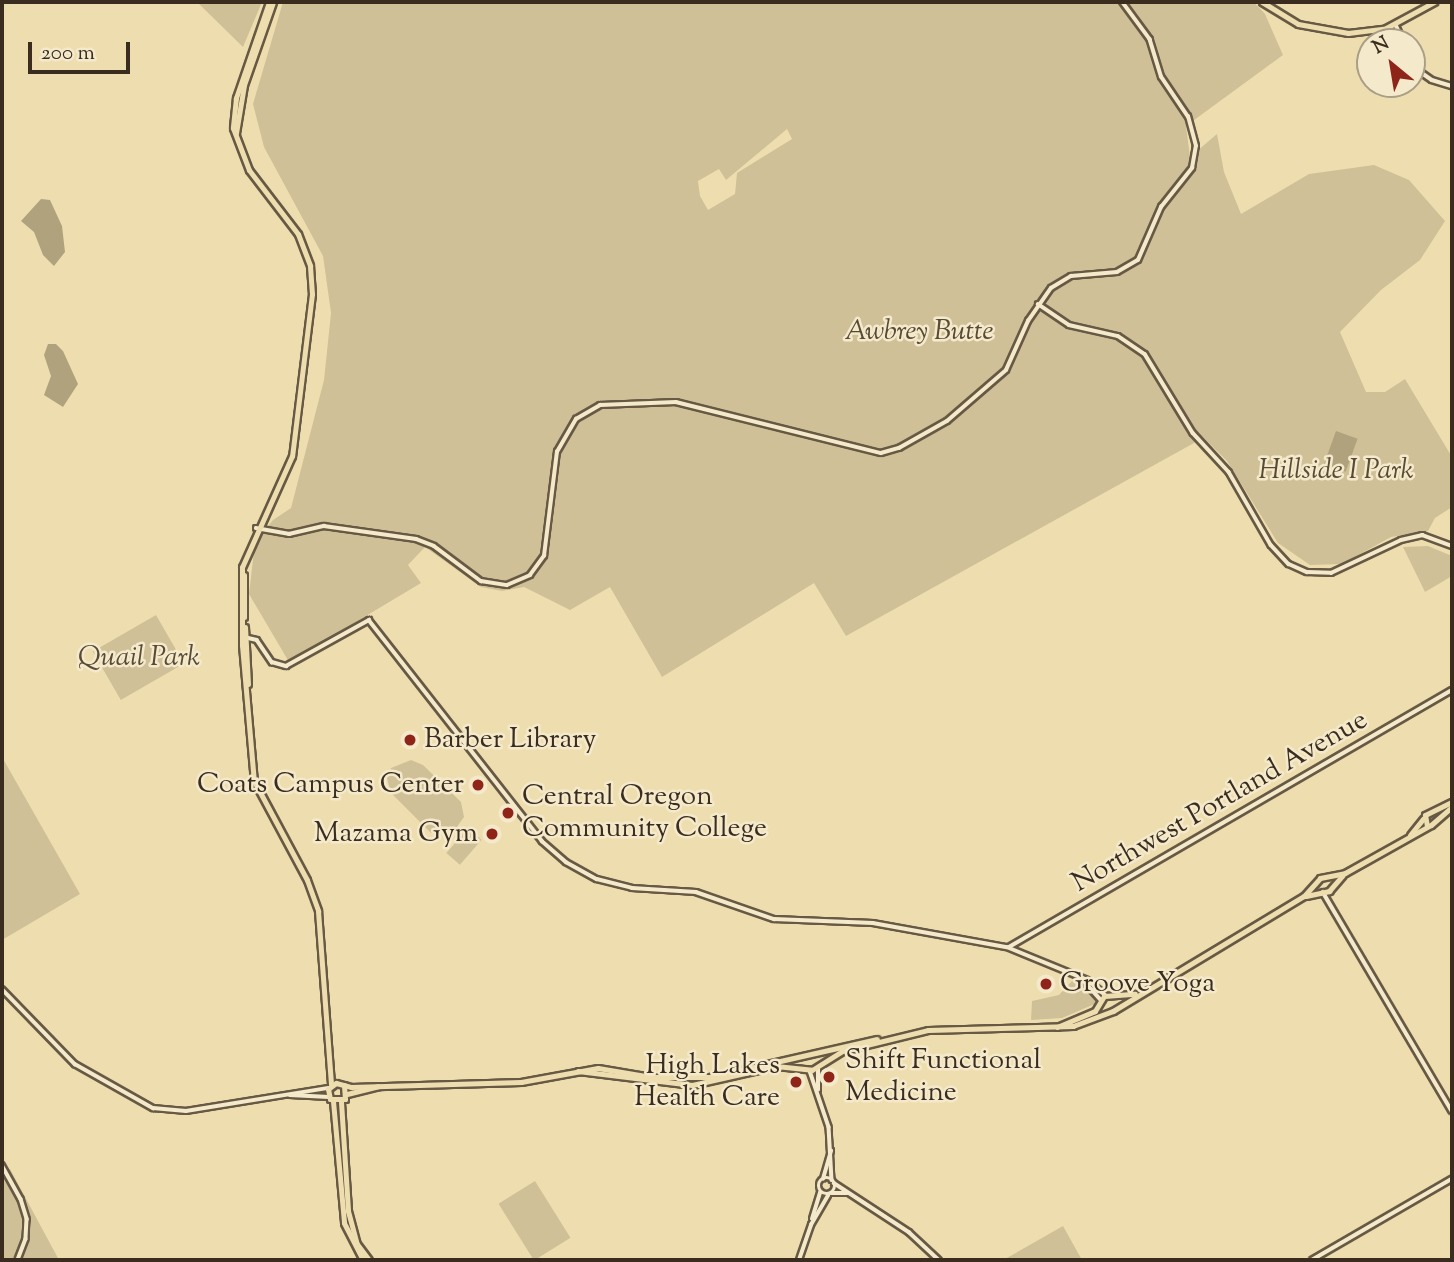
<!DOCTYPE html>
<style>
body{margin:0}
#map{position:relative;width:1454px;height:1262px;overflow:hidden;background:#eedeaf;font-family:"Sorts Mill Goudy",serif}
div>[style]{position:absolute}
.green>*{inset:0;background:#cfc097;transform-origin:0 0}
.water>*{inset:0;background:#b1a27e;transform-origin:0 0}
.roads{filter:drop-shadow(2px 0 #675943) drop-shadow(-2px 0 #675943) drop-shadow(0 2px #675943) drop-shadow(0 -2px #675943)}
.minor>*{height:3.5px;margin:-1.75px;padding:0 1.75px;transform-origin:1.75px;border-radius:1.75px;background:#f4eacb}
.minor>.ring{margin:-1.75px;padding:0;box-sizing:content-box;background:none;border:3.5px solid #f4eacb;border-radius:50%}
.major>*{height:5px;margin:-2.5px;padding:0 2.5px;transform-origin:2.5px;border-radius:2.5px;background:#eedeaf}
.dots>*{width:19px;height:19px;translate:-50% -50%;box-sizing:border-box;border:4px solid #f4eacb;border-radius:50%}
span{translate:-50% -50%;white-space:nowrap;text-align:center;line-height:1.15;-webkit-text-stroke:5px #f4eacb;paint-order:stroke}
.park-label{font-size:28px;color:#584a37;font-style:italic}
.poi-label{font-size:28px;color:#3a2d1f}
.left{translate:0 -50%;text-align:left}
.right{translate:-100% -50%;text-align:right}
.street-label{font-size:28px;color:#3a2d1f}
.frame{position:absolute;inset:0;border:4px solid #3a2d1f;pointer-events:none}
.north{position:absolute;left:1356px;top:28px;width:70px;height:70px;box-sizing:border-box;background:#f4eacb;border:2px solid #aa9e86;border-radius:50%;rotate:330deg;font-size:19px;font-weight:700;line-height:28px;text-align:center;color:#3a2d1f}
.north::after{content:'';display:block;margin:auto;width:24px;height:32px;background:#8f2418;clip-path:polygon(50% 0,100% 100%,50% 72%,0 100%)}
.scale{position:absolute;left:28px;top:42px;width:102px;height:32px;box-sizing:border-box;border:4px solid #3a2d1f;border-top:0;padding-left:9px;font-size:21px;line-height:24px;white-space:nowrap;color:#3a2d1f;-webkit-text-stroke:5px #f4eacb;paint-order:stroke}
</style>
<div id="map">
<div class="green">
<i style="clip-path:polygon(197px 2px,262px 2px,243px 47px)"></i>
<i style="clip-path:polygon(evenodd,283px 2px,1254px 2px,1265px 14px,1283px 55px,1186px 126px,1190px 157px,1217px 134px,1224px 172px,1241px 214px,1309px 174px,1374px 165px,1409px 180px,1445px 221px,1420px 260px,1381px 290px,1340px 332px,1366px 392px,1385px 392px,1405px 379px,1452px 457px,1452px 507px,1435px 518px,1428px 531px,1391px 537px,1342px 564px,1310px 565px,1278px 543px,1227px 461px,1199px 433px,1194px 443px,846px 636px,814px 583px,662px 677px,610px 587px,570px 610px,524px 587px,502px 591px,481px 587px,425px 547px,408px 565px,421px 583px,289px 662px,249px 594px,255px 542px,273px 520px,291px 508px,324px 380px,331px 313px,323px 256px,264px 147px,253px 104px,283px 2px,787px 129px,792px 139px,737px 173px,735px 194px,708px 210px,700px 196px,698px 181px,719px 169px,726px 180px,787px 129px)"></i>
<i style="clip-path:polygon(1428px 546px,1452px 556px,1452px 576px,1425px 592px,1403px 547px)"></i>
<i style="left:156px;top:615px;width:56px;height:73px;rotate:60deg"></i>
<i style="clip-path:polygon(2px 757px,80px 894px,2px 940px)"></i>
<i style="clip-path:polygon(411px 760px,423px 765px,461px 802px,464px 817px,454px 831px,431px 833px,391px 793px,387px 778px,391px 768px)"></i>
<i style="left:468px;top:828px;width:18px;height:33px;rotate:41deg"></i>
<i style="clip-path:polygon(1072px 981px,1089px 990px,1097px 1003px,1062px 1018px,1031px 1020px,1032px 1001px,1059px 995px)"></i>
<i style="clip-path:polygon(10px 1169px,59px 1260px,2px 1260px,2px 1174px)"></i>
<i style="left:535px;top:1181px;width:67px;height:43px;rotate:58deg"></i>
<i style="clip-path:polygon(1063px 1226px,1082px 1260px,1003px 1260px,1014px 1254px)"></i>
</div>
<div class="water">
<i style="clip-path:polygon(41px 199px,50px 200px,62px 226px,65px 252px,54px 266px,43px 255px,34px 232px,21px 221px)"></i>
<i style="clip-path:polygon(48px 344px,56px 344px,63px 351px,78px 384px,63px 407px,44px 395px,51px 376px,44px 355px)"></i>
<i style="left:1336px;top:431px;width:23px;height:35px;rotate:20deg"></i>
</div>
<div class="roads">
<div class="minor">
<i style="left:1396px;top:25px;width:19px;rotate:65deg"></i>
<i style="left:1412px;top:66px;width:24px;rotate:35deg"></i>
<i style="left:1432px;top:80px;width:21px;rotate:17deg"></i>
<i style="left:1038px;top:304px;width:37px;rotate:34deg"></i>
<i style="left:1069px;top:325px;width:50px;rotate:12.7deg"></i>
<i style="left:1118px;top:336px;width:32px;rotate:34deg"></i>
<i style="left:1145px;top:354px;width:92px;rotate:58.7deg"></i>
<i style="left:1193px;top:433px;width:53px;rotate:47.3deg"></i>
<i style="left:1229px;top:472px;width:84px;rotate:60.1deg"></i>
<i style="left:1271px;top:545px;width:26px;rotate:47deg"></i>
<i style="left:1289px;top:564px;width:20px;rotate:24deg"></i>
<i style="left:1307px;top:572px;width:24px;rotate:2deg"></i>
<i style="left:1331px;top:573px;width:77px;rotate:-25.2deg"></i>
<i style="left:1401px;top:540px;width:22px;rotate:-13deg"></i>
<i style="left:1422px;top:535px;width:32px;rotate:20deg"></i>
<i style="left:256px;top:528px;width:34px;rotate:10deg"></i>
<i style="left:289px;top:534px;width:36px;rotate:-13deg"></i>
<i style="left:324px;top:526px;width:93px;rotate:8deg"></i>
<i style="left:416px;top:539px;width:19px;rotate:21deg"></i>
<i style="left:434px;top:546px;width:59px;rotate:36.7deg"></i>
<i style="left:481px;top:581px;width:26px;rotate:9deg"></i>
<i style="left:507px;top:585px;width:25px;rotate:-23deg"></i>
<i style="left:530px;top:575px;width:24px;rotate:-54deg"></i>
<i style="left:544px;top:556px;width:105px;rotate:-82.9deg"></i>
<i style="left:557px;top:452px;width:38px;rotate:-60deg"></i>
<i style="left:576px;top:419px;width:28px;rotate:-30deg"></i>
<i style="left:600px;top:405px;width:76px;rotate:-2.3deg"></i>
<i style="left:676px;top:402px;width:211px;rotate:14deg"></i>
<i style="left:881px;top:453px;width:19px;rotate:-16deg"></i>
<i style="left:899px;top:448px;width:55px;rotate:-29.4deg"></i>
<i style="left:947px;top:421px;width:78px;rotate:-40.8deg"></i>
<i style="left:1006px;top:370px;width:54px;rotate:-65.8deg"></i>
<i style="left:1028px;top:321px;width:40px;rotate:-55.1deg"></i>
<i style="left:1051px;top:288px;width:23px;rotate:-31deg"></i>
<i style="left:1071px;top:276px;width:46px;rotate:-5deg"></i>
<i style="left:1117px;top:272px;width:24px;rotate:-30deg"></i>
<i style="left:1138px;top:260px;width:58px;rotate:-66.5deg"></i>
<i style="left:1161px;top:207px;width:50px;rotate:-51.5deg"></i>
<i style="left:1192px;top:168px;width:22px;rotate:-80deg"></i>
<i style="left:1196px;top:146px;width:30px;rotate:-105deg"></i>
<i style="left:1188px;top:117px;width:48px;rotate:-124deg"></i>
<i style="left:1161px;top:77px;width:39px;rotate:-107deg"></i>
<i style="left:1150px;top:40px;width:47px;rotate:-126.4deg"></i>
<i style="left:244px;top:637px;width:13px;rotate:13deg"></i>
<i style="left:257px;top:640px;width:27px;rotate:56deg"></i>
<i style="left:272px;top:662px;width:15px;rotate:16deg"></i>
<i style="left:286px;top:666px;width:95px;rotate:-29deg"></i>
<i style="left:369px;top:620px;width:281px;rotate:51.9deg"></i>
<i style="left:542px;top:841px;width:32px;rotate:41deg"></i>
<i style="left:566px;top:862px;width:35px;rotate:29deg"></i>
<i style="left:597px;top:879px;width:36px;rotate:14deg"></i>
<i style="left:632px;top:888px;width:64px;rotate:3.6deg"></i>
<i style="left:696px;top:892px;width:83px;rotate:19.1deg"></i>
<i style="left:774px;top:919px;width:99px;rotate:2.3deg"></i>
<i style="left:873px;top:923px;width:136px;rotate:10.2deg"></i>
<i style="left:1007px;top:947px;width:87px;rotate:22.2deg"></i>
<i style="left:1088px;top:980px;width:23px;rotate:41deg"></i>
<i style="left:1323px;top:892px;width:254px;rotate:59.5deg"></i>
<i style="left:1009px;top:947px;width:512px;rotate:-30.12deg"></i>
<i style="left:1084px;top:981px;width:25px;rotate:48deg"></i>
<i style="left:2px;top:989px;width:105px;rotate:45.8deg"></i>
<i style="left:75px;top:1064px;width:90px;rotate:29.4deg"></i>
<i style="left:153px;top:1108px;width:33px;rotate:5deg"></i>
<i style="left:186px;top:1111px;width:144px;rotate:-9.2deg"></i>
<i style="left:810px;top:1071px;width:59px;rotate:71.3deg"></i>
<i style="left:829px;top:1127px;width:53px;rotate:86.8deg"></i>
<i style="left:818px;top:1090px;width:22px;rotate:-90deg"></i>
<i style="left:290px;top:1095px;width:39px;rotate:3deg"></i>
<i style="left:2px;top:1165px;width:39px;rotate:61deg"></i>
<i style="left:21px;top:1199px;width:21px;rotate:73deg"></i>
<i style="left:27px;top:1219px;width:20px;rotate:93deg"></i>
<i style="left:26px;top:1239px;width:22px;rotate:111deg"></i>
<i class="ring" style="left:819px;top:1178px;width:12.5px;height:12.5px"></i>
<i style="left:823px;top:1179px;width:29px;rotate:-74deg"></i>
<i style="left:834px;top:1183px;width:90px;rotate:33.2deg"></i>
<i style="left:909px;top:1232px;width:41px;rotate:43deg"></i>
<i style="left:831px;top:1193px;width:16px"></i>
<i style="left:812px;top:1219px;width:28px;rotate:-73deg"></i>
<i style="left:799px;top:1260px;width:37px;rotate:-71deg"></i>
<i style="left:811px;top:1225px;width:34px;rotate:-60deg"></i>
<i style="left:1312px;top:1260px;width:162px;rotate:-30.1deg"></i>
</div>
<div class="major">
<i style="left:269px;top:2px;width:102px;rotate:109deg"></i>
<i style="left:236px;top:98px;width:30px;rotate:96deg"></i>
<i style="left:233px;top:128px;width:45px;rotate:69.1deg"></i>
<i style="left:249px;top:170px;width:81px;rotate:52.6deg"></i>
<i style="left:298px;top:234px;width:34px;rotate:69deg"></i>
<i style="left:310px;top:266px;width:28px;rotate:86deg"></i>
<i style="left:312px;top:294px;width:163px;rotate:97deg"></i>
<i style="left:292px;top:456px;width:122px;rotate:114.2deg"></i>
<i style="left:242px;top:567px;width:78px;rotate:90deg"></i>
<i style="left:242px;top:645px;width:137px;rotate:85deg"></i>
<i style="left:254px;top:781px;width:112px;rotate:61.8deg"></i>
<i style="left:307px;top:880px;width:33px;rotate:70deg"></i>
<i style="left:318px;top:911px;width:174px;rotate:85.7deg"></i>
<i style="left:1262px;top:2px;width:42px;rotate:31.4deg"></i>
<i style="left:1298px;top:24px;width:51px;rotate:10.2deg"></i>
<i style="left:1348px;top:33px;width:38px;rotate:-7deg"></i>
<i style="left:1386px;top:28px;width:55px;rotate:-28.4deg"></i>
<i style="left:236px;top:133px;width:49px;rotate:-80.5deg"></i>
<i style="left:244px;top:85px;width:88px;rotate:-70.7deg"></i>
<i style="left:244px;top:575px;width:42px;rotate:90deg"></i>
<i style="left:245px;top:627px;width:57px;rotate:87deg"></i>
<i style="left:1427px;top:826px;width:11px;rotate:-100deg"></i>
<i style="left:1425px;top:815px;width:30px;rotate:-26deg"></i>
<i style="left:1410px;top:835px;width:21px;rotate:-51deg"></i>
<i style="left:1306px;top:896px;width:24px;rotate:-12deg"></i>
<i style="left:1329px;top:891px;width:21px;rotate:-49deg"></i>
<i style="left:1057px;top:1027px;width:41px;rotate:-22.8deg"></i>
<i style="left:1095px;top:1011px;width:17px;rotate:-59deg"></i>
<i style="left:1104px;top:996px;width:31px;rotate:-4deg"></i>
<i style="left:578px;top:1071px;width:115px;rotate:7deg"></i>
<i style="left:692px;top:1085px;width:86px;rotate:-12.7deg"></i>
<i style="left:776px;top:1066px;width:36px;rotate:6deg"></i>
<i style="left:812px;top:1070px;width:36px;rotate:-32deg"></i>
<i style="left:842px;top:1051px;width:89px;rotate:-13.7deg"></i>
<i style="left:928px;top:1030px;width:145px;rotate:-1.6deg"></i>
<i style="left:1073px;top:1026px;width:43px;rotate:-20.6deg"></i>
<i style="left:1113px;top:1011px;width:223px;rotate:-31.1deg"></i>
<i style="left:1304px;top:896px;width:24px;rotate:-48deg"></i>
<i style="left:1320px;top:878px;width:25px;rotate:-11deg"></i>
<i style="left:1345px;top:873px;width:98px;rotate:-29.2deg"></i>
<i style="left:1431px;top:825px;width:28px;rotate:-41deg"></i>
<i style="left:344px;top:1085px;width:14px;rotate:86deg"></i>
<i style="left:345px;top:1099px;width:15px;rotate:180deg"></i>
<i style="left:330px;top:1099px;width:10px;rotate:-101deg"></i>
<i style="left:328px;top:1089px;width:10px;rotate:-37deg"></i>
<i style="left:336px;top:1083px;width:16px;rotate:15deg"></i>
<i style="left:351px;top:1087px;width:170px;rotate:-1.7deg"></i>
<i style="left:521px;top:1082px;width:78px;rotate:-10.3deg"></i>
<i style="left:598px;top:1068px;width:54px;rotate:9.6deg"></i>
<i style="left:651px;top:1077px;width:59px"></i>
<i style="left:710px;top:1077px;width:171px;rotate:-12.8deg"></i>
<i style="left:347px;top:1094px;width:32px;rotate:-14deg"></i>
<i style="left:333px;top:1101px;width:122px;rotate:84.8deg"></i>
<i style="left:344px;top:1223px;width:42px;rotate:62.8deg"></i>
<i style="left:341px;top:1102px;width:109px;rotate:86.3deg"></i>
<i style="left:348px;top:1211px;width:34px;rotate:75deg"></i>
<i style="left:357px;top:1244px;width:20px;rotate:53deg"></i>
</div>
</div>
<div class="dots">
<i style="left:410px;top:740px;background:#8f2418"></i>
<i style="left:478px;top:785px;background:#8f2418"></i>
<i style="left:508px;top:813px;background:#8f2418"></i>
<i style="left:492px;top:834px;background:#8f2418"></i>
<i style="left:1046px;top:984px;background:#8f2418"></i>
<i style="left:829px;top:1077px;background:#8f2418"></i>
<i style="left:796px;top:1082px;background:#8f2418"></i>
</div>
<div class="park-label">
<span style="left:919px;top:332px">Awbrey Butte</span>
<span style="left:1336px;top:471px">Hillside I Park</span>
<span style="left:139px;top:658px">Quail Park</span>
</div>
<div class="poi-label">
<span class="left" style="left:424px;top:740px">Barber Library</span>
<span class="right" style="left:464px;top:785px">Coats Campus Center</span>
<span class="left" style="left:522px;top:813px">Central Oregon<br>Community College</span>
<span class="right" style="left:478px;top:834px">Mazama Gym</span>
<span class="left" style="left:1060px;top:984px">Groove Yoga</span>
<span class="left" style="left:845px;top:1077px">Shift Functional<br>Medicine</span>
<span class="right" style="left:780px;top:1082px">High Lakes<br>Health Care</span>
</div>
<div class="street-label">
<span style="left:1220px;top:802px;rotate:-30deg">Northwest Portland Avenue</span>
</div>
<div class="frame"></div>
<div class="north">N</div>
<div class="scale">200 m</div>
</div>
